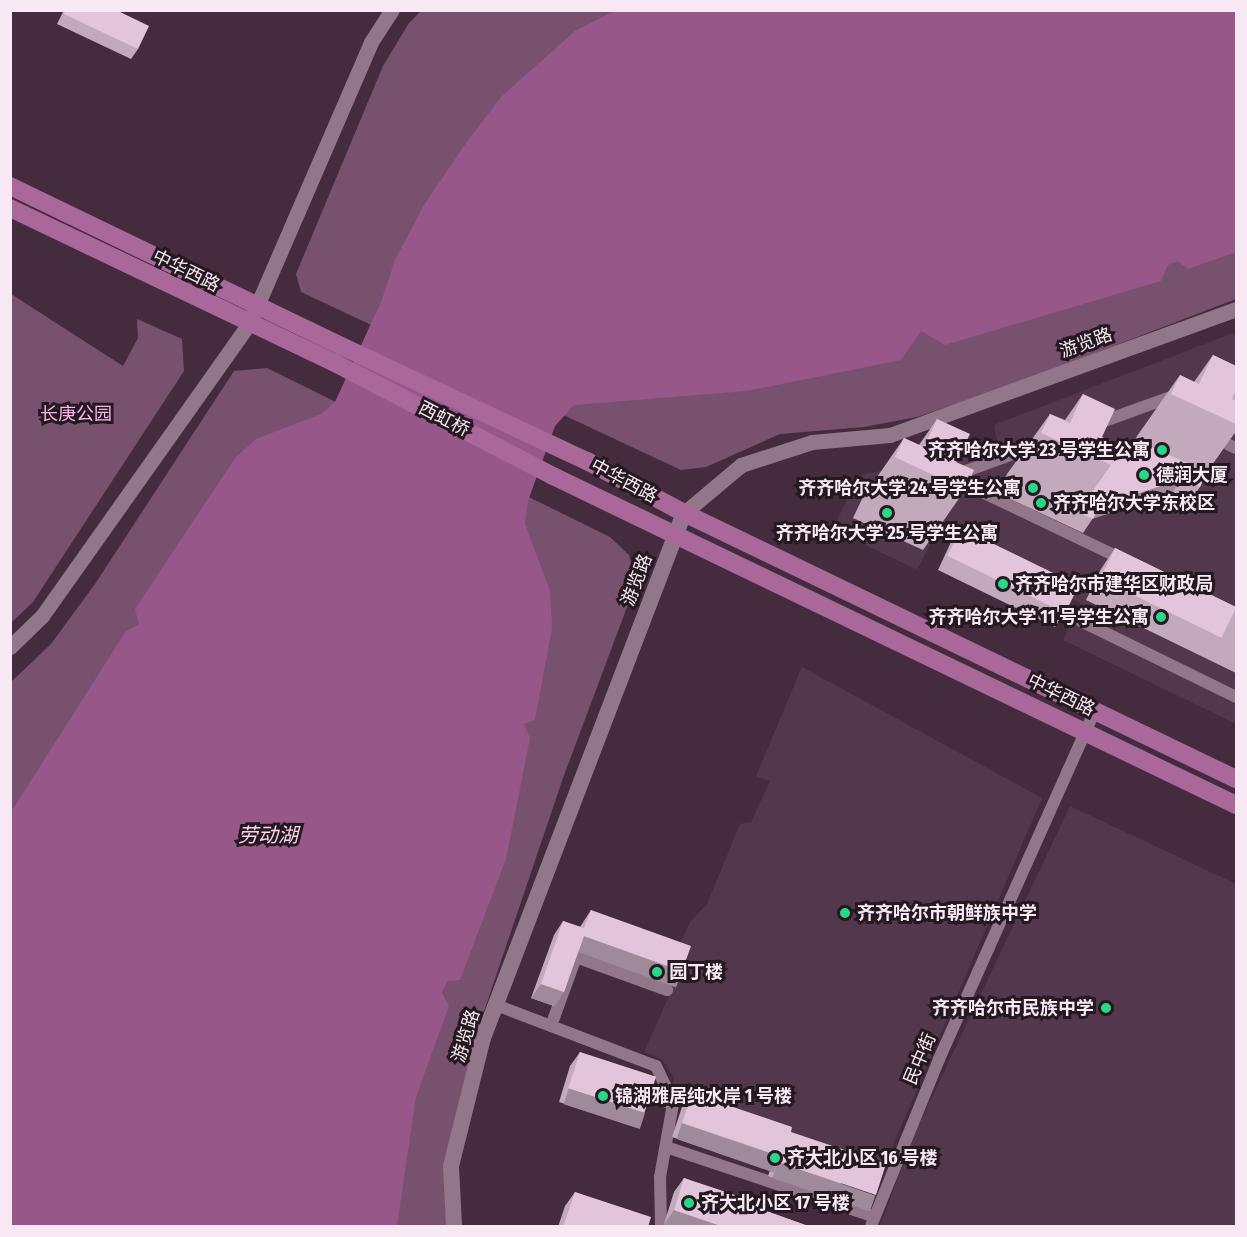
<!DOCTYPE html>
<meta charset="utf-8">
<style>
body{margin:0}
#map{position:relative;width:1247px;height:1237px;overflow:hidden;background:#442c3e;font-family:"Fira Sans Condensed","Noto Sans SC",sans-serif}
div>[style]{position:absolute}
.built>*{inset:0;background:#53374c}
.green>*{inset:0;background:#77516e}
.water>*{inset:0;background:#975789}
.minor>*{height:12px;margin:-6px;padding:0 6px;transform-origin:6px;border-radius:6px;background:#92778b}
.tertiary>*{height:15px;margin:-7.5px;padding:0 7.5px;transform-origin:7.5px;border-radius:7.5px;background:#92778b}
.secondary>*{height:16px;margin:-8px;padding:0 8px;transform-origin:8px;border-radius:8px;background:#92778b}
.primary>*{height:18px;margin:-9px;padding:0 9px;transform-origin:9px;border-radius:9px;background:#a9679a}
.wall>*{inset:0;background:#c3a9bc}
.shaded-wall>*{inset:0;background:#9f8a99;transform-origin:0 0}
.building>*{inset:0;background:#e3c5db;transform-origin:0 0}
.dots>*{width:16px;height:16px;translate:-50% -50%;box-sizing:border-box;border:3px solid #241921;border-radius:50%}
span{translate:-50% -50%;white-space:nowrap;text-align:center;line-height:1.15;-webkit-text-stroke:6px #241921;paint-order:stroke}
.street-label{font-size:18px;color:#f8e8f3}
.park-label{font-size:18px;color:#fcb3ea}
.poi-label{font-size:18px;color:#f8e8f3;font-weight:700}
.right{translate:-100% -50%;text-align:right}
.left{translate:0 -50%;text-align:left}
.water-label{font-size:20px;color:#fad4ef;font-style:italic}
.frame{position:absolute;inset:0;border:12px solid #f8e8f3;pointer-events:none}
</style>
<div id="map">
<div class="built">
<i style="clip-path:polygon(1236px 332px,1236px 724px,1063px 640px,1081px 603px,936px 533px,917px 570px,833px 529px,858px 476px,998px 445px,994px 425px)"></i>
<i style="clip-path:polygon(802px 667px,1042px 798px,885px 1164px,671px 1095px,674px 1078px,662px 1059px,644px 1052px,684px 963px,678px 947px,690px 922px,707px 904px,740px 824px,751px 822px,770px 781px,756px 776px)"></i>
<i style="clip-path:polygon(1070px 806px,1236px 884px,1236px 1226px,880px 1226px,916px 1131px)"></i>
</div>
<div class="green">
<i style="clip-path:polygon(421px 11px,1236px 11px,1236px 299px,1004px 388px,917px 417px,864px 427px,780px 434px,706px 467px,681px 470px,301px 292px,296px 274px,383px 66px,409px 23px)"></i>
<i style="clip-path:polygon(11px 294px,123px 366px,138px 338px,137px 319px,182px 339px,184px 371px,33px 602px,11px 623px)"></i>
<i style="clip-path:polygon(267px 368px,610px 537px,629px 555px,636px 583px,563px 778px,479px 1026px,448px 1226px,11px 1226px,11px 682px,51px 644px,95px 584px,234px 371px)"></i>
</div>
<div class="water">
<i style="clip-path:polygon(614px 11px,1236px 11px,1236px 252px,1188px 269px,1178px 261px,1168px 265px,1161px 281px,945px 345px,921px 331px,901px 360px,747px 391px,574px 405px,555px 426px,528px 501px,525px 524px,550px 591px,552px 628px,535px 720px,524px 724px,530px 738px,506px 859px,460px 980px,447px 981px,442px 993px,449px 1006px,416px 1097px,397px 1226px,11px 1226px,11px 812px,126px 631px,139px 624px,135px 609px,235px 458px,256px 439px,321px 414px,335px 402px,381px 302px,395px 260px,424px 205px,466px 143px,501px 97px,575px 31px)"></i>
</div>
<div class="minor">
<i style="left:1096px;top:424px;width:85px;rotate:-19.9deg"></i>
<i style="left:1229px;top:445px;width:8px;rotate:23deg"></i>
<i style="left:958px;top:474px;width:87px;rotate:-20.1deg"></i>
<i style="left:953px;top:478px;width:190px;rotate:25.6deg"></i>
<i style="left:1081px;top:621px;width:173px;rotate:26.1deg"></i>
<i style="left:496px;top:1005px;width:171px;rotate:20.9deg"></i>
<i style="left:656px;top:1066px;width:21px;rotate:65deg"></i>
<i style="left:665px;top:1085px;width:16px;rotate:108deg"></i>
<i style="left:660px;top:1100px;width:14px;rotate:17deg"></i>
<i style="left:673px;top:1104px;width:74px;rotate:100.1deg"></i>
<i style="left:660px;top:1177px;width:49px;rotate:88.8deg"></i>
<i style="left:551px;top:1026px;width:73px;rotate:-70.1deg"></i>
<i style="left:576px;top:957px;width:97px;rotate:19.9deg"></i>
<i style="left:666px;top:1147px;width:220px;rotate:18.5deg"></i>
<i style="left:871px;top:1226px;width:180px;rotate:-67.8deg"></i>
<i style="left:939px;top:1059px;width:381px;rotate:-65.9deg"></i>
</div>
<div class="tertiary">
<i style="left:684px;top:513px;width:75px;rotate:-40.1deg"></i>
<i style="left:741px;top:465px;width:75px;rotate:-17.9deg"></i>
<i style="left:812px;top:442px;width:78px;rotate:-5.1deg"></i>
<i style="left:890px;top:435px;width:368px;rotate:-20deg"></i>
<i style="left:10px;top:647px;width:45px;rotate:-44.1deg"></i>
<i style="left:42px;top:616px;width:360px;rotate:-54.7deg"></i>
<i style="left:250px;top:322px;width:305px;rotate:-66.6deg"></i>
<i style="left:371px;top:42px;width:38px;rotate:-57deg"></i>
</div>
<div class="secondary">
<i style="left:454px;top:1226px;width:60px;rotate:-92.9deg"></i>
<i style="left:451px;top:1166px;width:132px;rotate:-76deg"></i>
<i style="left:483px;top:1038px;width:562px;rotate:-69.05deg"></i>
</div>
<div class="primary">
<i style="left:10px;top:186px;width:368px;rotate:25.8deg"></i>
<i style="left:341px;top:346px;width:272px;rotate:25.1deg"></i>
<i style="left:587px;top:461px;width:110px;rotate:28.2deg"></i>
<i style="left:684px;top:513px;width:613px;rotate:25.73deg"></i>
<i style="left:10px;top:208px;width:358px;rotate:25.5deg"></i>
<i style="left:333px;top:362px;width:248px;rotate:27.4deg"></i>
<i style="left:553px;top:476px;width:758px;rotate:25.72deg"></i>
</div>
<div class="wall">
<i style="clip-path:polygon(64px 10px,116px 10px,138px 49px,131px 59px,57px 24px)"></i>
<i style="clip-path:polygon(1213px 355px,1236px 366px,1236px 433px,1234px 434px,1207px 472px,1200px 487px,1190px 501px,1172px 493px,1093px 518px,1083px 533px,998px 493px,1007px 474px,1050px 414px,1065px 420px,1083px 394px,1102px 437px,1116px 454px,1131px 449px,1137px 436px,1180px 375px,1194px 382px)"></i>
<i style="clip-path:polygon(937px 419px,956px 462px,965px 490px,923px 550px,853px 518px,862px 499px,904px 438px,919px 445px)"></i>
<i style="clip-path:polygon(961px 528px,1065px 613px,1055px 627px,938px 570px,951px 542px)"></i>
<i style="clip-path:polygon(1115px 548px,1236px 607px,1236px 673px,1086px 600px,1101px 569px)"></i>
<i style="clip-path:polygon(591px 910px,682px 971px,672px 985px,578px 951px,564px 992px,554px 1006px,531px 998px,554px 935px,563px 921px,580px 927px)"></i>
<i style="clip-path:polygon(580px 1052px,635px 1127px,559px 1102px,570px 1066px)"></i>
<i style="clip-path:polygon(692px 1093px,791px 1132px,866px 1209px,768px 1176px,770px 1170px,672px 1137px,682px 1107px)"></i>
<i style="clip-path:polygon(684px 1178px,749px 1205px,811px 1227px,672px 1227px,664px 1224px,674px 1192px)"></i>
<i style="clip-path:polygon(575px 1192px,648px 1227px,558px 1227px,565px 1206px)"></i>
</div>
<div class="shaded-wall">
<i style="clip-path:polygon(1182px 479px,1172px 493px,1092px 519px,1099px 506px)"></i>
<i style="left:584px;top:936px;width:104px;height:17px;rotate:20deg"></i>
<i style="clip-path:polygon(541px 984px,564px 992px,554px 1006px,531px 998px)"></i>
<i style="left:569px;top:1088px;width:80px;height:17px;rotate:18deg"></i>
<i style="left:682px;top:1123px;width:103px;height:17px;rotate:19deg"></i>
<i style="left:778px;top:1162px;width:103px;height:17px;rotate:19deg"></i>
<i style="clip-path:polygon(674px 1210px,724px 1227px,672px 1227px,664px 1224px)"></i>
</div>
<div class="building">
<i style="clip-path:polygon(66px 10px,116px 10px,149px 26px,138px 49px,64px 14px)"></i>
<i style="clip-path:polygon(1213px 355px,1236px 366px,1236px 389px,1232px 399px,1236px 401px,1236px 424px,1171px 394px,1180px 375px,1199px 384px)"></i>
<i style="clip-path:polygon(1083px 394px,1115px 409px,1102px 437px,1120px 446px,1111px 465px,1041px 433px,1050px 414px,1070px 423px)"></i>
<i style="clip-path:polygon(937px 419px,970px 434px,956px 462px,974px 470px,965px 490px,895px 457px,904px 438px,924px 447px)"></i>
<i style="clip-path:polygon(1138px 441px,1207px 472px,1200px 487px,1182px 479px,1099px 506px,1093px 519px,1078px 512px,1111px 465px,1116px 454px,1135px 448px)"></i>
<i style="left:961px;top:528px;width:131px;height:31px;rotate:26deg"></i>
<i style="left:1115px;top:548px;width:135px;height:34px;rotate:26deg"></i>
<i style="clip-path:polygon(591px 910px,691px 946px,682px 971px,584px 936px,564px 992px,541px 984px,563px 921px,584px 928px)"></i>
<i style="left:580px;top:1052px;width:80px;height:38px;rotate:18deg"></i>
<i style="clip-path:polygon(692px 1093px,792px 1127px,791px 1132px,886px 1164px,876px 1195px,778px 1162px,780px 1156px,682px 1123px)"></i>
<i style="clip-path:polygon(684px 1178px,750px 1200px,749px 1205px,811px 1227px,724px 1227px,674px 1210px)"></i>
<i style="clip-path:polygon(575px 1192px,651px 1217px,648px 1227px,563px 1227px)"></i>
</div>
<div class="dots">
<i style="left:1162px;top:450px;background:#29d885"></i>
<i style="left:1144px;top:475px;background:#29d885"></i>
<i style="left:1033px;top:488px;background:#29d885"></i>
<i style="left:1041px;top:503px;background:#29d885"></i>
<i style="left:887px;top:513px;background:#29d885"></i>
<i style="left:1003px;top:584px;background:#29d885"></i>
<i style="left:1161px;top:617px;background:#29d885"></i>
<i style="left:845px;top:913px;background:#29d885"></i>
<i style="left:657px;top:972px;background:#29d885"></i>
<i style="left:1106px;top:1008px;background:#29d885"></i>
<i style="left:603px;top:1096px;background:#29d885"></i>
<i style="left:775px;top:1158px;background:#29d885"></i>
<i style="left:689px;top:1203px;background:#29d885"></i>
</div>
<div class="street-label">
<span style="left:186px;top:271px;rotate:26deg">中华西路</span>
<span style="left:1086px;top:343px;rotate:-20deg">游览路</span>
<span style="left:444px;top:419px;rotate:27deg">西虹桥</span>
<span style="left:624px;top:481px;rotate:28deg">中华西路</span>
<span style="left:637px;top:580px;rotate:-69deg">游览路</span>
<span style="left:1061px;top:695px;rotate:26deg">中华西路</span>
<span style="left:466px;top:1036px;rotate:-73deg">游览路</span>
<span style="left:920px;top:1059px;rotate:-67deg">民中街</span>
</div>
<div class="park-label">
<span style="left:76px;top:414px">长庚公园</span>
</div>
<div class="poi-label">
<span class="right" style="left:1150px;top:450px">齐齐哈尔大学 23 号学生公寓</span>
<span class="left" style="left:1156px;top:475px">德润大厦</span>
<span class="right" style="left:1021px;top:488px">齐齐哈尔大学 24 号学生公寓</span>
<span class="left" style="left:1053px;top:503px">齐齐哈尔大学东校区</span>
<span style="left:887px;top:533px">齐齐哈尔大学 25 号学生公寓</span>
<span class="left" style="left:1015px;top:584px">齐齐哈尔市建华区财政局</span>
<span class="right" style="left:1149px;top:617px">齐齐哈尔大学 11 号学生公寓</span>
<span class="left" style="left:857px;top:913px">齐齐哈尔市朝鲜族中学</span>
<span class="left" style="left:669px;top:972px">园丁楼</span>
<span class="right" style="left:1094px;top:1008px">齐齐哈尔市民族中学</span>
<span class="left" style="left:615px;top:1096px">锦湖雅居纯水岸 1 号楼</span>
<span class="left" style="left:787px;top:1158px">齐大北小区 16 号楼</span>
<span class="left" style="left:701px;top:1203px">齐大北小区 17 号楼</span>
</div>
<div class="water-label">
<span style="left:268px;top:835px">劳动湖</span>
</div>
<div class="frame"></div>
</div>
